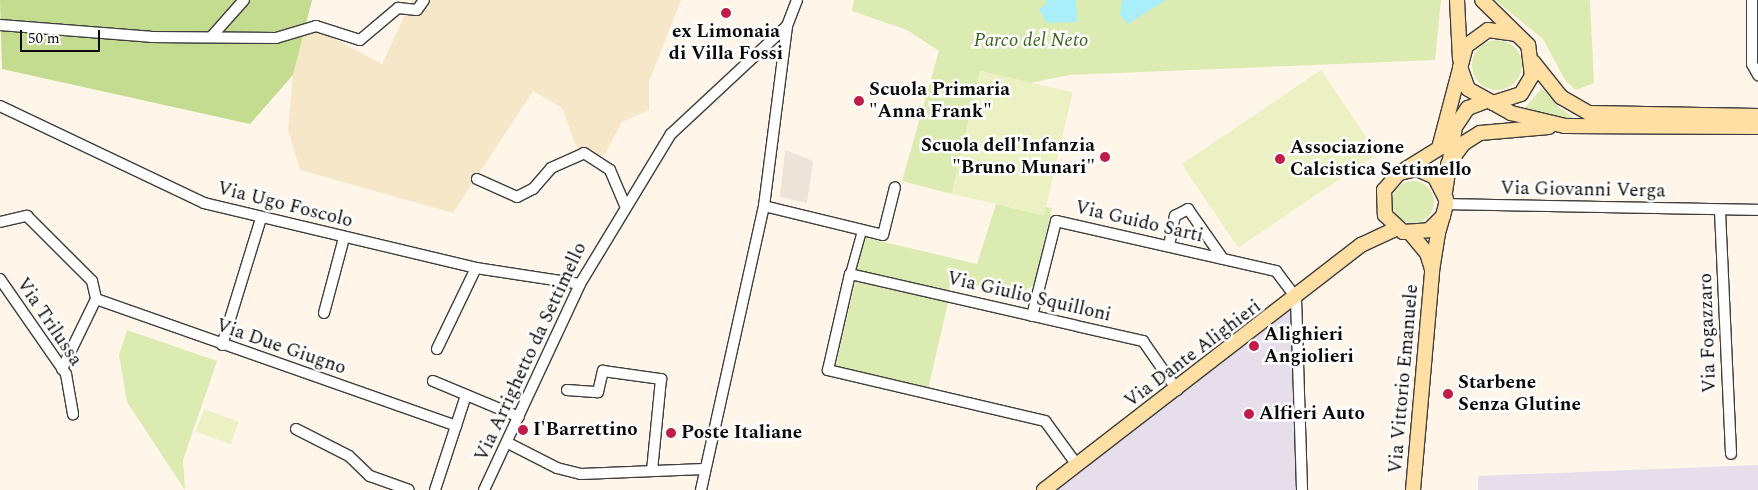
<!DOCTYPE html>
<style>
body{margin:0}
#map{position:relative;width:1758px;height:490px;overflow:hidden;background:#fff5e8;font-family:Spectral,serif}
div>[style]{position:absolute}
.industrial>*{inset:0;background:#e6deeb}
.farmland>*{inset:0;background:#f6e7c8}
.green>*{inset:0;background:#dcebb1;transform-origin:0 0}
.round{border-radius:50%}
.forest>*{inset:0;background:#c4dc8f}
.pitch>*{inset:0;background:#ecf1c3;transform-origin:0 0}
.plaza>*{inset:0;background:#eee3d9}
.water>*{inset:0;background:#aaeef9}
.roads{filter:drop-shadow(1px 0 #3e3e3e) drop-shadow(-1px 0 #3e3e3e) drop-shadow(0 1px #3e3e3e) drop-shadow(0 -1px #3e3e3e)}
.pedestrian>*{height:8px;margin:-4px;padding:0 4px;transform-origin:4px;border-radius:4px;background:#fff}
.minor>*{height:10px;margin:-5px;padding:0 5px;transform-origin:5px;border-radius:5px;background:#fff}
.secondary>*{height:14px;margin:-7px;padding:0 7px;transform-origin:7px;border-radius:7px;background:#ffdfa3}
.dots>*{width:14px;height:14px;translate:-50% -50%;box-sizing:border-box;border:2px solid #fff;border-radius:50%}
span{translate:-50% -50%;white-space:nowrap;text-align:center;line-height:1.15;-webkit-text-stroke:5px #fff;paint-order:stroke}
.poi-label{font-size:19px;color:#0b0b0b;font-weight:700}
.left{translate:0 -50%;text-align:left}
.right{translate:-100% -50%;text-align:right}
.park-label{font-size:19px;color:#3a6519;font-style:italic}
.street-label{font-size:19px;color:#0b0b0b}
.scale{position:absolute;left:20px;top:30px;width:80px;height:22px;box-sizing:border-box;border:2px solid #0b0b0b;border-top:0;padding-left:6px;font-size:15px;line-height:18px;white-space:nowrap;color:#0b0b0b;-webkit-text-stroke:4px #fff;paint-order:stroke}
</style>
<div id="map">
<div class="industrial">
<i style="clip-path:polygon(1296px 298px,1302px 490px,1043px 490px)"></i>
<i style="clip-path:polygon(1758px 465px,1758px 490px,1478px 490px,1478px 476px)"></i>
</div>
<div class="farmland">
<i style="clip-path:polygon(412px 0,681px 0,649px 82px,649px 110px,622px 122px,604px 156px,577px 148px,562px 108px,533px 91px,453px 213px,300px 170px,288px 130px,293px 75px,305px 23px,382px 64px)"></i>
</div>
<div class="green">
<i style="clip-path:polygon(854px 0,1441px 0,1435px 60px,1069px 75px,1030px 83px,980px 71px,952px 194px,902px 181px,939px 51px,907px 30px,852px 11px)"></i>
<i style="clip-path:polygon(1495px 0,1590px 0,1594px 83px,1576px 90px,1565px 80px,1543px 39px)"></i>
<i class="round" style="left:1472px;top:40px;width:50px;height:50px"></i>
<i style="clip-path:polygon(1542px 88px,1560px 108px,1581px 123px,1523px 110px)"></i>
<i class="round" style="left:1392px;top:181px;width:42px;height:42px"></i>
<i style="clip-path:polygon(996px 204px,1043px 215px,1046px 207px,1052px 208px,1034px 285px,1018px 295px,951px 280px,948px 293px,855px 271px,863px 237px,977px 264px)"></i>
<i style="left:856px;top:279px;width:95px;height:92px;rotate:13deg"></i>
<i style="clip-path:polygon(127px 330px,217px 361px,183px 460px,185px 490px,127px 402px,119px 355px)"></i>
</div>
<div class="forest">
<i style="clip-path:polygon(0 0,312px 0,293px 75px,250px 124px,2px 69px)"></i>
</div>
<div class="pitch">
<i style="left:1321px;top:70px;width:101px;height:168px;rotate:56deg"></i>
<i style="left:980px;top:71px;width:95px;height:126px;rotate:13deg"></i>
<i style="left:204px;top:409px;width:37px;height:24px;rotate:20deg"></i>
</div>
<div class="plaza">
<i style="clip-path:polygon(785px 150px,813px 161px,807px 203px,780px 197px)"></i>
</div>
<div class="water">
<i style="clip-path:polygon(1046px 0,1076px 0,1077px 22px,1047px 23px,1039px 9px,1047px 4px)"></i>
<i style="clip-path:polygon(1122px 0,1166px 0,1128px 24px,1120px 15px)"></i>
</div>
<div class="roads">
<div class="pedestrian">
<i style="left:850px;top:274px;width:45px;rotate:-74.4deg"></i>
</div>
<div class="minor">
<i style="left:1752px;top:0;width:64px;rotate:90deg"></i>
<i style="left:1752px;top:64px;width:13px;rotate:61deg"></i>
<i style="left:0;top:25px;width:151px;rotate:4.5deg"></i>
<i style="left:151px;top:37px;width:125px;rotate:0.5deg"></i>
<i style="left:276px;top:38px;width:42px;rotate:-16.7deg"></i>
<i style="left:316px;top:26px;width:46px;rotate:17.7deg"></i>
<i style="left:360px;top:40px;width:50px;rotate:-40.1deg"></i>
<i style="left:398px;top:8px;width:19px;rotate:6deg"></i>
<i style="left:417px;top:10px;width:12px;rotate:-55deg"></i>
<i style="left:212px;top:36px;width:48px;rotate:-48.4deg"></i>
<i style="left:0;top:106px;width:226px;rotate:25.4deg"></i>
<i style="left:204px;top:203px;width:280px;rotate:13.4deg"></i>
<i style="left:476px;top:268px;width:105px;rotate:8.7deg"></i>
<i style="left:477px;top:179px;width:44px;rotate:24.2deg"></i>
<i style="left:517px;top:197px;width:18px;rotate:-27deg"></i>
<i style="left:533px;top:189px;width:28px;rotate:-49deg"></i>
<i style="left:551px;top:168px;width:36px;rotate:-24deg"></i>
<i style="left:584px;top:153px;width:31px;rotate:33deg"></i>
<i style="left:610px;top:170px;width:38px;rotate:67deg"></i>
<i style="left:1446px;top:204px;width:312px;rotate:1.1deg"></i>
<i style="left:764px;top:206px;width:122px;rotate:13.7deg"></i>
<i style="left:883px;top:235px;width:49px;rotate:-76deg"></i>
<i style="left:1720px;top:211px;width:243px;rotate:87.4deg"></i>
<i style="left:0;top:222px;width:28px;rotate:-13deg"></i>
<i style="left:27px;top:216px;width:92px;rotate:45deg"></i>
<i style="left:92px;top:281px;width:18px;rotate:77deg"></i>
<i style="left:96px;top:299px;width:382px;rotate:19.4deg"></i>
<i style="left:1169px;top:246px;width:31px;rotate:-79deg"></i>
<i style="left:1175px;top:216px;width:15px;rotate:-28deg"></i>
<i style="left:1188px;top:209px;width:61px;rotate:55deg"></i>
<i style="left:0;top:279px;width:116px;rotate:55.2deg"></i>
<i style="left:66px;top:374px;width:41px;rotate:80.1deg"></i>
<i style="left:324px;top:313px;width:78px;rotate:-75.1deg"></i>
<i style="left:1032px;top:316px;width:98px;rotate:-75.8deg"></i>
<i style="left:1056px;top:221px;width:226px;rotate:12.8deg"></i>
<i style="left:1276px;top:271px;width:34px;rotate:53deg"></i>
<i style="left:1296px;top:298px;width:192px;rotate:88.2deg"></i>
<i style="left:222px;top:345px;width:133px;rotate:-72.9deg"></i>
<i style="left:437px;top:349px;width:90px;rotate:-64.3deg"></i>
<i style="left:62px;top:369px;width:78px;rotate:-64.1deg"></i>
<i style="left:433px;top:381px;width:93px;rotate:22.7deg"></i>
<i style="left:567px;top:390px;width:31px;rotate:4deg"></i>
<i style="left:598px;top:392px;width:22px;rotate:-77deg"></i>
<i style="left:603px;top:371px;width:59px;rotate:7.9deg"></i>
<i style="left:661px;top:379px;width:92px;rotate:95.6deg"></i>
<i style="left:296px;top:429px;width:59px;rotate:27deg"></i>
<i style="left:349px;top:456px;width:29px;rotate:44deg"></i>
<i style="left:370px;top:476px;width:41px;rotate:19.7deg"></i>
<i style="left:508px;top:443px;width:55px;rotate:27deg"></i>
<i style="left:557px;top:468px;width:25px;rotate:14deg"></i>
<i style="left:581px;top:474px;width:123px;rotate:-2.3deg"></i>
<i style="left:1077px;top:465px;width:54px;rotate:-126deg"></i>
<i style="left:1045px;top:421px;width:223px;rotate:-166.8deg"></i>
<i style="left:828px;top:370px;width:98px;rotate:-77.1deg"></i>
<i style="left:850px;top:274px;width:301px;rotate:12.9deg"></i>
<i style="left:1143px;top:341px;width:60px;rotate:55.2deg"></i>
<i style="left:435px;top:490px;width:100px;rotate:-71.9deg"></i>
<i style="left:484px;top:490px;width:227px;rotate:-65deg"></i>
<i style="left:580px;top:284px;width:175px;rotate:-58.8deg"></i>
<i style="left:671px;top:134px;width:158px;rotate:-43deg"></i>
<i style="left:701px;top:490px;width:291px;rotate:-77.5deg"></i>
<i style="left:764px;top:206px;width:181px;rotate:-82.7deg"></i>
<i style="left:787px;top:26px;width:28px;rotate:-69deg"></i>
</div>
<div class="secondary">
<i style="left:1457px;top:0;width:59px;rotate:87.1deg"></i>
<i style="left:1533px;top:62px;width:45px;rotate:51.3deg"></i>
<i style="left:1561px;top:97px;width:32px;rotate:30deg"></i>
<i style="left:1589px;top:113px;width:169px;rotate:1deg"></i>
<i style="left:1460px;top:67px;width:23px;rotate:70deg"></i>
<i style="left:1468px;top:89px;width:29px;rotate:29deg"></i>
<i style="left:1493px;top:103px;width:29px;rotate:-18deg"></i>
<i style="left:1521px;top:94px;width:21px;rotate:-59deg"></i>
<i style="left:1532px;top:76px;width:31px;rotate:-97deg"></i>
<i style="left:1528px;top:45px;width:64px;rotate:-135.6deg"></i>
<i style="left:1493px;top:103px;width:21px;rotate:29deg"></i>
<i style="left:1511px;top:113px;width:56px;rotate:13.5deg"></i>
<i style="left:1565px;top:126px;width:193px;rotate:0.3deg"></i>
<i style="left:1448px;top:164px;width:26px;rotate:-53deg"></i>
<i style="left:1464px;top:143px;width:19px;rotate:-32deg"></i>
<i style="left:1480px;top:133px;width:69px;rotate:-5deg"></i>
<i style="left:1406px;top:169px;width:39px;rotate:-32deg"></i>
<i style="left:1439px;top:148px;width:106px;rotate:-75.2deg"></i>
<i style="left:1466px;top:46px;width:27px;rotate:-36deg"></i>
<i style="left:1488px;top:30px;width:27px;rotate:8deg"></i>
<i style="left:1445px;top:192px;width:66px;rotate:-81.3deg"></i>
<i style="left:1455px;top:127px;width:23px;rotate:-56deg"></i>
<i style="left:1468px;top:108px;width:19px;rotate:-21deg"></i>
<i style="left:1411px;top:234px;width:25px;rotate:50deg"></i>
<i style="left:1427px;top:253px;width:17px;rotate:73deg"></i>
<i style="left:1044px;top:490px;width:401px;rotate:-37.7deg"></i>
<i style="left:1361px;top:245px;width:40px;rotate:-25deg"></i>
<i style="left:1413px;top:490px;width:220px;rotate:-85deg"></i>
<i style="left:1432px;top:271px;width:38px;rotate:-81deg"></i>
<i style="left:1438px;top:233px;width:18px;rotate:-74deg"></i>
<i style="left:1443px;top:216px;width:12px;rotate:-76deg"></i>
<i style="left:1446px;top:204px;width:5px;rotate:-90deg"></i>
<i style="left:1446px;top:199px;width:25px;rotate:-117deg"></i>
<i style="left:1435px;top:177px;width:20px;rotate:-156deg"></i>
<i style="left:1417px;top:169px;width:18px;rotate:167deg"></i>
<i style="left:1399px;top:173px;width:23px;rotate:131deg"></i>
<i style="left:1384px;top:190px;width:25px;rotate:88deg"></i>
<i style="left:1385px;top:215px;width:25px;rotate:43deg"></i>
<i style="left:1403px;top:232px;width:26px;rotate:-4deg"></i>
<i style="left:1429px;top:230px;width:20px;rotate:-45deg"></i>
</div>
</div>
<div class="dots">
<i style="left:726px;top:13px;background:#c11d4b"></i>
<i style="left:859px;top:101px;background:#c11d4b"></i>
<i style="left:1105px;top:157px;background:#c11d4b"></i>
<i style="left:1280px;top:159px;background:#c11d4b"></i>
<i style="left:1254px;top:346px;background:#c11d4b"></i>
<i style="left:1448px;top:394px;background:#c11d4b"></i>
<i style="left:1249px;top:414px;background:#c11d4b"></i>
<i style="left:523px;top:430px;background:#c11d4b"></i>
<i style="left:671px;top:433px;background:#c11d4b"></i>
</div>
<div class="poi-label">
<span style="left:726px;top:43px">ex Limonaia<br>di Villa Fossi</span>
<span class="left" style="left:869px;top:101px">Scuola Primaria<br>"Anna Frank"</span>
<span class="right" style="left:1095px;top:157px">Scuola dell'Infanzia<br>"Bruno Munari"</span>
<span class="left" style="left:1290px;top:159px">Associazione<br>Calcistica Settimello</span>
<span class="left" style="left:1264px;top:346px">Alighieri<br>Angiolieri</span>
<span class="left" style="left:1458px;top:394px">Starbene<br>Senza Glutine</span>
<span class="left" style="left:1259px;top:414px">Alfieri Auto</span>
<span class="left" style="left:533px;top:430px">I'Barrettino</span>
<span class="left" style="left:681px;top:433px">Poste Italiane</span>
</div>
<div class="park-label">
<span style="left:1031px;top:41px">Parco del Neto</span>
</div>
<div class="street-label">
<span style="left:1583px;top:190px;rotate:1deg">Via Giovanni Verga</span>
<span style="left:285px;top:205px;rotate:14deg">Via Ugo Foscolo</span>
<span style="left:1139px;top:222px;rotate:13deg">Via Guido Sarti</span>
<span style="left:1029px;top:297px;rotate:13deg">Via Giulio Squilloni</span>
<span style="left:49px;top:322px;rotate:56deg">Via Trilussa</span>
<span style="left:1708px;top:333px;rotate:-92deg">Via Fogazzaro</span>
<span style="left:281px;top:347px;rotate:19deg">Via Due Giugno</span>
<span style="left:531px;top:352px;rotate:-65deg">Via Arrighetto da Settimello</span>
<span style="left:1193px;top:354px;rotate:-37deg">Via Dante Alighieri</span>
<span style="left:1404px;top:379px;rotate:-85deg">Via Vittorio Emanuele</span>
</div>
<div class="scale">50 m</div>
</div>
